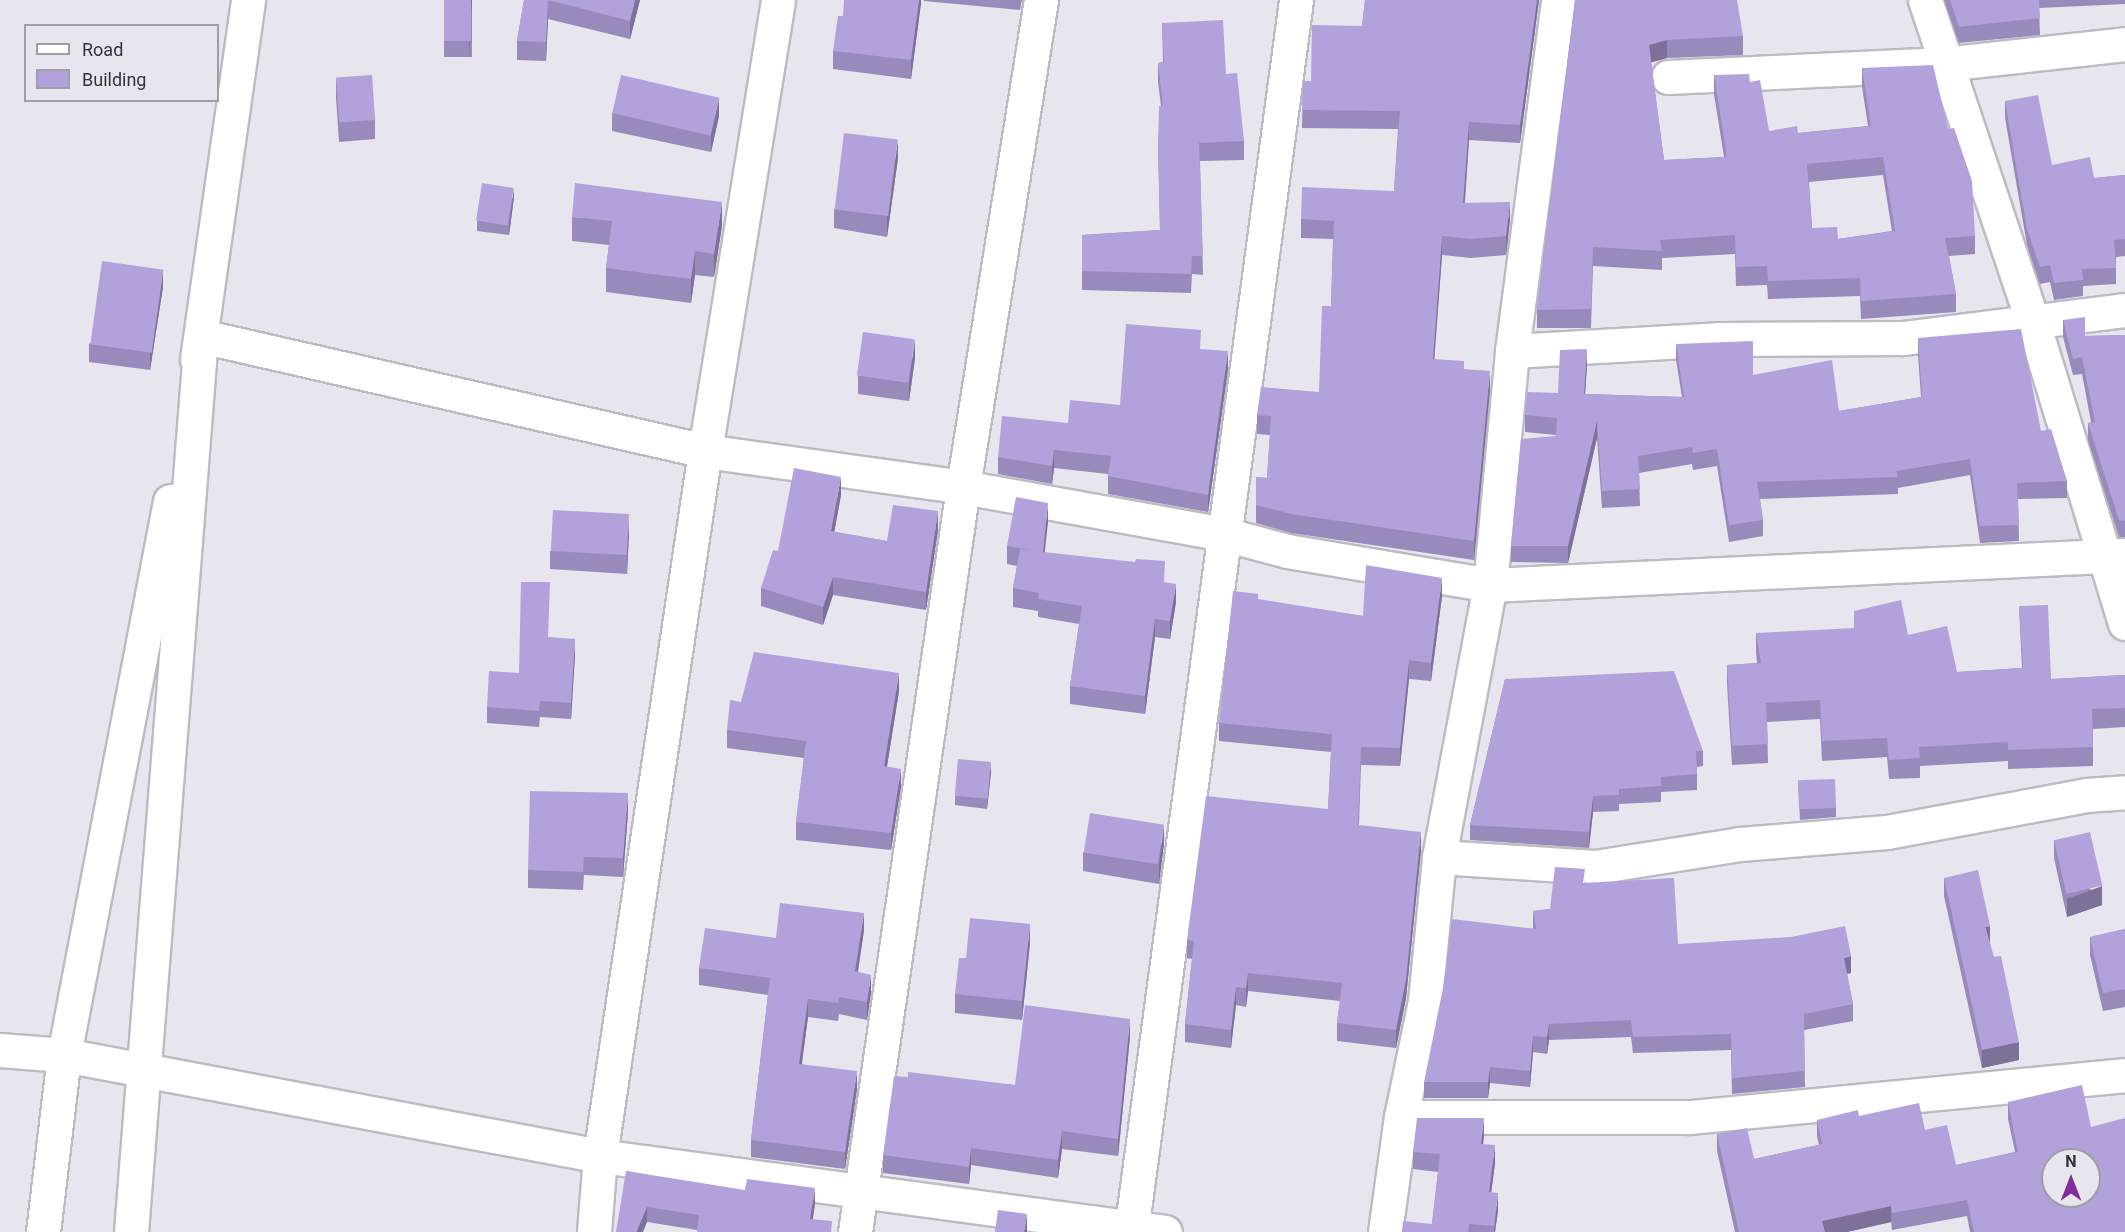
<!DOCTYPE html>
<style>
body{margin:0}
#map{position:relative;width:2125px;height:1232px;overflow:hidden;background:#e7e5ee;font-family:Roboto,sans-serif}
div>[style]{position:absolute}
.roads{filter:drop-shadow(2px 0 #bcbac3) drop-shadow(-2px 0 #bcbac3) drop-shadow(0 2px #bcbac3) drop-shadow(0 -2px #bcbac3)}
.street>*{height:33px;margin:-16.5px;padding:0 16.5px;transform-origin:16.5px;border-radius:16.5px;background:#fff}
.wall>*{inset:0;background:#998abc;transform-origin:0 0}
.shaded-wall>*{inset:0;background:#7d7199}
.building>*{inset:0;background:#b2a1db;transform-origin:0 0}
span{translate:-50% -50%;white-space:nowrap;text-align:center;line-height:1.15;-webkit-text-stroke:4.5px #e7e5ee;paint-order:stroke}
.legend{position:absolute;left:24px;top:24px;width:195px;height:78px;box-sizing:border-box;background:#e7e5ee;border:2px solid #9f9ea5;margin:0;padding:8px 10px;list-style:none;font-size:18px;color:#343337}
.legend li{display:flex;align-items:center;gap:12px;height:30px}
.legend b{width:30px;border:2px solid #9f9ea5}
.north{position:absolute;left:2041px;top:1148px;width:60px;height:60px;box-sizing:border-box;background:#e7e5ee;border:2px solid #9f9ea5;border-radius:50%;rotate:0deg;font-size:16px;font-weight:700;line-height:24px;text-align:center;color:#343337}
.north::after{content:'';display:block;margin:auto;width:21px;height:27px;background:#802d9c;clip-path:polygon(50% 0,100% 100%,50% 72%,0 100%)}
</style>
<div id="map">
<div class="roads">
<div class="street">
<i style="left:1925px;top:0;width:336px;rotate:71.5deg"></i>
<i style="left:2032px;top:319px;width:318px;rotate:73deg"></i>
<i style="left:1668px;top:77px;width:276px;rotate:-2.7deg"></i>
<i style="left:1944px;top:64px;width:182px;rotate:-6.3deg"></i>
<i style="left:1512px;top:351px;width:206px;rotate:-3.3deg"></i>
<i style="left:1718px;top:339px;width:185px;rotate:-0.3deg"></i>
<i style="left:1903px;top:338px;width:224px;rotate:-7.2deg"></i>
<i style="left:197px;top:359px;width:363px;rotate:-81.9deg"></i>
<i style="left:1439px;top:857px;width:156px;rotate:3.7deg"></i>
<i style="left:1595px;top:867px;width:147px;rotate:-9deg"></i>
<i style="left:1740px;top:844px;width:147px;rotate:-4.7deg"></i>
<i style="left:1887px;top:832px;width:202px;rotate:-10.5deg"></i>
<i style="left:2086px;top:795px;width:39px;rotate:-4deg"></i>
<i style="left:0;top:1050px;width:64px;rotate:4.5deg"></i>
<i style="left:64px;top:1055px;width:545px;rotate:10.67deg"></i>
<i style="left:600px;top:1156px;width:570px;rotate:7.66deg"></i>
<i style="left:1401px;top:1117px;width:289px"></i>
<i style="left:1690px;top:1117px;width:437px;rotate:-5.5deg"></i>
<i style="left:43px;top:1232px;width:178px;rotate:-83.2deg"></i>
<i style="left:64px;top:1055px;width:564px;rotate:-79.17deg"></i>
<i style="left:131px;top:1232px;width:899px;rotate:-85.53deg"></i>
<i style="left:201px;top:336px;width:517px;rotate:12.85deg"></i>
<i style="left:705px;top:451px;width:260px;rotate:7.9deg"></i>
<i style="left:963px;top:487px;width:265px;rotate:10.2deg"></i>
<i style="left:1224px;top:534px;width:65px;rotate:15.1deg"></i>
<i style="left:1287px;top:551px;width:206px;rotate:9.5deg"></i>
<i style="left:1490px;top:585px;width:636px;rotate:-2.7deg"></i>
<i style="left:594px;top:1232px;width:76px;rotate:-85.5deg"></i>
<i style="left:600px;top:1156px;width:713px;rotate:-81.53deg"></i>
<i style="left:705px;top:451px;width:457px;rotate:-80.8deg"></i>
<i style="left:855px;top:1232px;width:753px;rotate:-81.75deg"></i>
<i style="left:963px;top:487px;width:493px;rotate:-80.9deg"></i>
<i style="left:1131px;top:1232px;width:1243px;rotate:-82.37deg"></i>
<i style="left:1385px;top:1232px;width:116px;rotate:-82.1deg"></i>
<i style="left:1401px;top:1117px;width:118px;rotate:-78.3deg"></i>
<i style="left:1425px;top:1001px;width:145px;rotate:-84.4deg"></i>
<i style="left:1439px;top:857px;width:277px;rotate:-79.4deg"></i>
<i style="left:1490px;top:585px;width:235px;rotate:-84.6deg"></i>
<i style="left:1512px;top:351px;width:354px;rotate:-82.5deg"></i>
</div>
</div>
<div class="wall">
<i style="left:444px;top:0;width:28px;height:57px"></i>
<i style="clip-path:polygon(524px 0,640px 0,630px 39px,548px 19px,546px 61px,517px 60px,517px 41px)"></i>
<i style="clip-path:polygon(921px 0,911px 79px,833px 69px,833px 51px)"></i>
<i style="clip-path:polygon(924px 0,1022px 0,1020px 10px,924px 1px)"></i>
<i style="clip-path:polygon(1365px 0,1539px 0,1520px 143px,1469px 140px,1465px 203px,1510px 220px,1506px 255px,1471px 258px,1442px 255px,1434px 359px,1464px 369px,1490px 389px,1474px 560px,1291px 533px,1256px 523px,1256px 477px,1267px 478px,1270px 435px,1257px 434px,1257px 415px,1319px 392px,1331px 306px,1333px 239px,1301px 238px,1301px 219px,1394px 191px,1398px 129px,1302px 128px,1303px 81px,1311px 81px,1362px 26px)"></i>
<i style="clip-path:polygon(evenodd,1575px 0,1743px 36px,1743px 55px,1667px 58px,1651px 62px,1664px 160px,1724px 157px,1714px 94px,1714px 75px,1750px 82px,1769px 131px,1798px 133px,1868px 126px,1862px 87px,1862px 68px,1948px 129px,1975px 236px,1975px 254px,1949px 256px,1956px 294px,1956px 312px,1861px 319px,1860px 296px,1768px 299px,1767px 285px,1736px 286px,1735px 254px,1662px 258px,1662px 270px,1593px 266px,1591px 328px,1537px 328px,1537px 310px,1575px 0,1883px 175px,1892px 231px,1838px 239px,1812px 228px,1809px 182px,1883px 175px)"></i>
<i style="clip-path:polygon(1944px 0,2125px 0,2125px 4px,2039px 8px,2040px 35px,1959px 43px)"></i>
<i style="clip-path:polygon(1162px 23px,1226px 74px,1244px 141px,1244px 160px,1200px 161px,1203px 275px,1192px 274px,1191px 293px,1082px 290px,1082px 235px,1160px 230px,1158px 145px,1161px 106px,1158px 82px,1158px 63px,1163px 62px)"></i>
<i style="clip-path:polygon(336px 79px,375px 120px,375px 139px,339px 142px,336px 98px)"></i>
<i style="clip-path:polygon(2005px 101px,2052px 165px,2094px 178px,2125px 175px,2125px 256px,2116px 257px,2116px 284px,2083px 286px,2083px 296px,2054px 300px,2050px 282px,2040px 284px,2027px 245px,2005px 118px)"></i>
<i style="clip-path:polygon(612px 113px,719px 116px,711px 152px,612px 131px)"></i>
<i style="clip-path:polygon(898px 158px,887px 237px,834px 228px,834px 209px)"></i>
<i style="clip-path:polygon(514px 197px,509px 235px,477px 231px,477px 221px)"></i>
<i style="clip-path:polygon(572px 217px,722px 226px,714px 277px,695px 275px,691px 303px,606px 292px,606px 268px,609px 245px,572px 241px)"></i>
<i style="clip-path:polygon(163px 287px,150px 370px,89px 362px,89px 344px)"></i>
<i style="clip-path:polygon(2063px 320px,2085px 336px,2125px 335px,2125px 537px,2119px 537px,2088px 440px,2088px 423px,2091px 422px,2082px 374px,2073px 375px,2063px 337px)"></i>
<i style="clip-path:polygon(1918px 338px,2041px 431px,2067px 481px,2067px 498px,2018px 499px,2019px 541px,1980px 543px,1970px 475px,1898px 488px,1898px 494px,1760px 499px,1763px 520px,1763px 536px,1729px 542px,1717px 466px,1693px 470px,1692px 464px,1639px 473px,1640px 506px,1602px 508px,1597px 438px,1568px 563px,1511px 562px,1511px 546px,1556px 436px,1556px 435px,1525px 432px,1525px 415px,1558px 393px,1587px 365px,1585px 394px,1682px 397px,1676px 360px,1676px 344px,1753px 375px,1839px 411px,1921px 397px,1918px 355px)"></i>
<i style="clip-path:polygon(1201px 349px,1228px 369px,1208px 512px,1108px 494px,1108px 474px,1054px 468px,1052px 484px,998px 474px,998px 457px,1068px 423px,1120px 405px)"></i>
<i style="clip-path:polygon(915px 358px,909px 401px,858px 394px,858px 376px)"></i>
<i style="clip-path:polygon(841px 495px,834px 532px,887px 541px,938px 530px,926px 610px,833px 595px,823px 625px,761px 606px,761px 588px,778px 551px)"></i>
<i style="clip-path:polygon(1048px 521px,1044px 552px,1165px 582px,1176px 602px,1170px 639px,1155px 637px,1145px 714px,1070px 704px,1070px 686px,1079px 624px,1038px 617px,1038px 611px,1013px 607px,1013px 588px,1017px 566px,1007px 564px,1007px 546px)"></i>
<i style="clip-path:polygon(629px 533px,627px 574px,550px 569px,550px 551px)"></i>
<i style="clip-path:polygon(1442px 596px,1431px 681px,1409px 679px,1400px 766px,1361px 765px,1359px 825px,1421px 850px,1406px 998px,1396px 1048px,1337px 1041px,1337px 1023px,1340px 1001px,1248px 991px,1246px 1007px,1236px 1005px,1231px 1048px,1185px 1042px,1185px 1024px,1192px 959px,1187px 958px,1187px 940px,1328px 809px,1331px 752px,1219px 741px,1219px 723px,1258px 600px,1363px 616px)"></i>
<i style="clip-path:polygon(2019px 606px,2051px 679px,2125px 675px,2125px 727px,2093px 729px,2093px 766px,2008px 769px,2008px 761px,1920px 766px,1920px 778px,1889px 779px,1887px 757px,1822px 761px,1820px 719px,1767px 722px,1768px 763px,1732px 765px,1727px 684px,1727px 665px,1757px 663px,1756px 652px,1756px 633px,1908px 635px,1957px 672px,2022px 668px)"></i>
<i style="clip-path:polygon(549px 637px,575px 655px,571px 719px,540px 717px,539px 727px,487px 723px,487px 707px,519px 673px)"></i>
<i style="clip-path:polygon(1505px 679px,1703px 751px,1703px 766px,1697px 767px,1697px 790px,1661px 792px,1661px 802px,1619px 804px,1619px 811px,1593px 812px,1589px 848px,1470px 840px,1470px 825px)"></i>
<i style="clip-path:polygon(899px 691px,887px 767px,901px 786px,891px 850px,796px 840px,796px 822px,804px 758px,727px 748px,727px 730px,741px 702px)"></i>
<i style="clip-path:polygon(991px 772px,987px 809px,955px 805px,955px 796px)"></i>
<i style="clip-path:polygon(1798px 781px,1836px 808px,1836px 817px,1800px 820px)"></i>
<i style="clip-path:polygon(628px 812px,623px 877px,584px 875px,583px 890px,528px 888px,528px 870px)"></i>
<i style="clip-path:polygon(2054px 840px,2102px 905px,2067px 917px,2054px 858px)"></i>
<i style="clip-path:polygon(1164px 843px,1159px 884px,1083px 871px,1083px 852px)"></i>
<i style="clip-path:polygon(1944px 878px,1990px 944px,2019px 1060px,1982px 1068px,1944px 896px)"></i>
<i style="clip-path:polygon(1585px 882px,1678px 944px,1851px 973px,1847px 974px,1853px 1004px,1853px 1021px,1804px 1030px,1805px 1087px,1732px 1094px,1731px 1050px,1633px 1053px,1631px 1037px,1549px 1040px,1547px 1054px,1533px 1052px,1530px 1087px,1490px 1083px,1488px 1098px,1424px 1098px,1424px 1082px,1533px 928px,1533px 911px,1550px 909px)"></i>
<i style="clip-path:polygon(2125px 929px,2125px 1007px,2103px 1011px,2090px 955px,2090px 937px)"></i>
<i style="clip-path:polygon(864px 930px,858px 972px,871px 992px,867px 1020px,839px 1014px,838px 1021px,808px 1017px,802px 1064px,857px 1089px,845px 1169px,751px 1157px,751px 1140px,768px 995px,699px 985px,699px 968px,776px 938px)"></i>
<i style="clip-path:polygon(1030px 943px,1022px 1020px,955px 1013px,955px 994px,966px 958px)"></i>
<i style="clip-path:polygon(1130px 1037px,1118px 1156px,1062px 1149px,1058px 1178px,971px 1165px,969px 1184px,883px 1173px,883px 1155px,908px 1077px,1015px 1085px)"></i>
<i style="clip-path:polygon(2008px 1102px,2091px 1127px,2125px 1232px,1970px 1232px,1967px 1216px,1892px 1230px,1891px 1222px,1847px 1232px,1735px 1232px,1717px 1151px,1717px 1134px,1754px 1159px,1819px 1145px,1817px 1136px,1817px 1120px,1859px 1116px,1925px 1130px,1956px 1165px,2015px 1152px,2008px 1119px)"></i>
<i style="clip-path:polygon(1484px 1136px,1483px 1144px,1495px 1163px,1491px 1192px,1498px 1211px,1495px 1232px,1402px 1232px,1432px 1224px,1438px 1172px,1413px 1169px,1413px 1152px)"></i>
<i style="clip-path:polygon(626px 1171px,815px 1204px,812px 1219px,832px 1232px,697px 1230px,647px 1222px)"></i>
</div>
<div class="shaded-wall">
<i style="clip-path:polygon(471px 0,472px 0,469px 58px,469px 42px)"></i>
<i style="clip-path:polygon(548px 0,548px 19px,546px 61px,546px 42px)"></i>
<i style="clip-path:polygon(635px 0,640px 0,630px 39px,630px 21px)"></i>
<i style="clip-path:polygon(919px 0,921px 0,921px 4px,911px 79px,911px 60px)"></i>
<i style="clip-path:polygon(1537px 0,1539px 0,1520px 143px,1520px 125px)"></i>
<i style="clip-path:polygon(1667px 40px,1667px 58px,1649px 63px,1649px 45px)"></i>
<i style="clip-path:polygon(719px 98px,719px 116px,711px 152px,711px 133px)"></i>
<i style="clip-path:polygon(1469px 122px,1469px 140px,1463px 221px,1463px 203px)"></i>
<i style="clip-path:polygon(898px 140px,898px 158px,887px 237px,887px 218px)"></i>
<i style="clip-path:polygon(514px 188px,514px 197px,509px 235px,509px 225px)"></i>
<i style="clip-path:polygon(722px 202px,722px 226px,714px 277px,714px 254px)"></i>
<i style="clip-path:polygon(1510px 202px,1510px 220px,1506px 255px,1506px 236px)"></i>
<i style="clip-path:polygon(1442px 236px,1442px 255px,1433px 377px,1433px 359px)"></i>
<i style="clip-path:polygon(695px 251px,695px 275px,691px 303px,691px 279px)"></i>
<i style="clip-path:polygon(163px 270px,163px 287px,150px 370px,150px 352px)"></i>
<i style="clip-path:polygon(915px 339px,915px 358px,909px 401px,909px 382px)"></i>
<i style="clip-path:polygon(1587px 349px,1587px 365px,1584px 411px,1584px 394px)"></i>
<i style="clip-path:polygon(1228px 351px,1228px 369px,1208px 512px,1208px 495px)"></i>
<i style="clip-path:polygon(1490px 371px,1490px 389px,1474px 560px,1474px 541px)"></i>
<i style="clip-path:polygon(1597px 421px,1597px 438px,1568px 563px,1568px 546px)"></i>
<i style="clip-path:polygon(1054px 450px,1054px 468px,1052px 484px,1052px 466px)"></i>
<i style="clip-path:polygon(841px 477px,841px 495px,831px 550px,831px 531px)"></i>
<i style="clip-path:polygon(1048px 503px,1048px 521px,1043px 570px,1043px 552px)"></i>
<i style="clip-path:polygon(938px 511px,938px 530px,926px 610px,926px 592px)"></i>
<i style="clip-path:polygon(629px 514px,629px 533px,627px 574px,627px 555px)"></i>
<i style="clip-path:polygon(833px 577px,833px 595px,823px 625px,823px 607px)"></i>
<i style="clip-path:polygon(1442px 578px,1442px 596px,1431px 681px,1431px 663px)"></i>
<i style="clip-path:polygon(1176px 584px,1176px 602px,1170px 639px,1170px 621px)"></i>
<i style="clip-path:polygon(1155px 619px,1155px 637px,1145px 714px,1145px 696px)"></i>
<i style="clip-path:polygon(575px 639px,575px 655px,571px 719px,571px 703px)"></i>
<i style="clip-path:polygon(1409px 660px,1409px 679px,1400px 766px,1400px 748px)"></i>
<i style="clip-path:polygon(899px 673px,899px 691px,884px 784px,884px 766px)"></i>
<i style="clip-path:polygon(991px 762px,991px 772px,987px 809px,987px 799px)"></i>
<i style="clip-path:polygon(901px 769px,901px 786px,891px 850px,891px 833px)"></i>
<i style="clip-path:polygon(628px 793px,628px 812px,623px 877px,623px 858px)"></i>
<i style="clip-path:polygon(1593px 796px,1593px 812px,1589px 848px,1589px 832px)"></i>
<i style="clip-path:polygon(1164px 825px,1164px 843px,1159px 884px,1159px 865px)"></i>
<i style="clip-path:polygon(1421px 832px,1421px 850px,1406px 998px,1396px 1048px,1396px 1030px)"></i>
<i style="clip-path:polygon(2102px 886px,2102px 905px,2067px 917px,2067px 899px)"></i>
<i style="clip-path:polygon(864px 913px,864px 930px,855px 989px,855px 971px)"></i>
<i style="clip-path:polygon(1030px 924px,1030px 943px,1022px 1020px,1022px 1001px)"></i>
<i style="clip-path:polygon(1990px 926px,1990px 944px,1985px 927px)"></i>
<i style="clip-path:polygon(1851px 956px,1851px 973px,1844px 974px,1844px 958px)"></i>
<i style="clip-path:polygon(1248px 973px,1248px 991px,1246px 1007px,1246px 988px)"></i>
<i style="clip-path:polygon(871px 975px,871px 992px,867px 1020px,867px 1002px)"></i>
<i style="clip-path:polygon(1236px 987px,1236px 1005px,1231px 1048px,1231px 1030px)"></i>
<i style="clip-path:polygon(808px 999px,808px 1017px,799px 1082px,799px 1064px)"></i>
<i style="clip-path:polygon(1130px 1019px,1130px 1037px,1118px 1156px,1118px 1139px)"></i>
<i style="clip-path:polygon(1549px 1024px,1549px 1040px,1547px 1054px,1547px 1037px)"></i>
<i style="clip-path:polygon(1533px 1036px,1533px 1052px,1530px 1087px,1530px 1071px)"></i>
<i style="clip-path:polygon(2019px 1042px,2019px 1060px,1982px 1068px,1982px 1050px)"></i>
<i style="clip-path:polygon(1490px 1067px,1490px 1083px,1488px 1098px,1488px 1082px)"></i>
<i style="clip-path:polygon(857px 1071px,857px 1089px,845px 1169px,845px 1152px)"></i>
<i style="clip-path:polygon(1484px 1118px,1484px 1136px,1481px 1161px,1481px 1144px)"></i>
<i style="clip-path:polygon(1062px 1131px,1062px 1149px,1058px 1178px,1058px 1160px)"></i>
<i style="clip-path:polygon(1495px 1145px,1495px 1163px,1489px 1210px,1489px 1192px)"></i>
<i style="clip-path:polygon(971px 1148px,971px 1165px,969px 1184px,969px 1167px)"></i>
<i style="clip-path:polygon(815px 1188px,815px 1204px,811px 1232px,810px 1219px)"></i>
<i style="clip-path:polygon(1498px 1193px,1498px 1211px,1495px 1232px,1494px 1232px)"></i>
<i style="clip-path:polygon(1891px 1206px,1891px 1222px,1847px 1232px,1822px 1232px,1822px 1221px)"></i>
<i style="clip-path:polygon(647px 1207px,647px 1222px,643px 1232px,636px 1232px)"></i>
<i style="clip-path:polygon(1027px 1214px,1027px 1232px,1024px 1232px)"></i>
</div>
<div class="building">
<i style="left:444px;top:0;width:27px;height:41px"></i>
<i style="clip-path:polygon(524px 0,635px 0,630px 21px,548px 0,546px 42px,517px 41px)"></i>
<i style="clip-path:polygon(844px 0,919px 0,911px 60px,833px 51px,838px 16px,843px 16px)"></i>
<i style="clip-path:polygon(1365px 0,1537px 0,1520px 125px,1469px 122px,1463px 203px,1510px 202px,1506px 236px,1471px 239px,1442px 236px,1433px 359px,1464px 361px,1464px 369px,1490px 371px,1474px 541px,1291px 514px,1256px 505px,1256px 477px,1267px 478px,1271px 416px,1257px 415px,1261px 387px,1319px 392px,1322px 306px,1331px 306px,1334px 221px,1301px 219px,1302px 187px,1394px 191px,1400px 111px,1302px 110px,1303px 81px,1311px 81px,1312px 25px,1362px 26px)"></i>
<i style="clip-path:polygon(evenodd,1575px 0,1737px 0,1743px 36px,1667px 40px,1649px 45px,1664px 160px,1727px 157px,1714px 75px,1749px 74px,1750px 82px,1760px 80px,1769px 131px,1797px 126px,1798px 133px,1871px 126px,1862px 68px,1933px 65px,1948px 129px,1954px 128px,1972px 181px,1975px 236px,1945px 238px,1956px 294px,1861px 301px,1860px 278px,1768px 281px,1767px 266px,1736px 267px,1735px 235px,1660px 240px,1662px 251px,1593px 247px,1591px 309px,1537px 310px,1575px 0,1883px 157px,1895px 231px,1838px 239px,1837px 227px,1812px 228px,1807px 164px,1883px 157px)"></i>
<i style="clip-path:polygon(1950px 0,2039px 0,2040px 18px,1959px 27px)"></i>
<i style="clip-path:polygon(1223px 20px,1226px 74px,1237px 73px,1244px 141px,1199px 143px,1203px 256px,1192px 256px,1191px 274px,1082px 271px,1082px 235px,1160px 230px,1158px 145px,1159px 106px,1163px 106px,1158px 63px,1164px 62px,1162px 23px)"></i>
<i style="left:372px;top:75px;width:45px;height:36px;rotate:86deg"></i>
<i style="left:621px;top:75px;width:101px;height:39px;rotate:13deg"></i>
<i style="clip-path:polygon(2038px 95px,2052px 165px,2090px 157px,2094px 178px,2125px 175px,2125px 239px,2114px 240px,2116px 268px,2082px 269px,2083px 280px,2054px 283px,2050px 265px,2040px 267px,2027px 229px,2005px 101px)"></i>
<i style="left:844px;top:133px;width:54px;height:77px;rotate:7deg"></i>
<i style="left:482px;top:183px;width:32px;height:38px;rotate:9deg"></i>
<i style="clip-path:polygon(575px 183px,722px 202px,714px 254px,695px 251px,691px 279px,606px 268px,612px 221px,572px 217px)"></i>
<i style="left:102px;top:261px;width:62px;height:84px;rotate:8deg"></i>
<i style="clip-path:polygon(2085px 317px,2085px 336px,2125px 335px,2125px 521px,2119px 520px,2088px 423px,2095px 422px,2082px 357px,2073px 359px,2063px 320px)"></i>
<i style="clip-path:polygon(1126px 324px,1201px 330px,1200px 349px,1228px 351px,1208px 495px,1108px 476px,1111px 456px,1054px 450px,1052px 466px,998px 457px,1002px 416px,1068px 423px,1070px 400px,1120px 405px)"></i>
<i style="clip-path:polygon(2021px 329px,2041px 431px,2051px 429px,2067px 481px,2017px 483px,2019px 525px,1980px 526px,1970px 459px,1896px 471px,1898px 477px,1757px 482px,1763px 520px,1729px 525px,1717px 449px,1693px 453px,1692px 447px,1638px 456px,1640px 489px,1602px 491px,1597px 421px,1568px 546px,1511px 546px,1521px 439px,1556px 436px,1557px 418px,1525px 415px,1527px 392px,1558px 393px,1560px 350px,1587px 349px,1584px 394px,1684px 397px,1676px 344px,1753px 341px,1753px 375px,1832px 360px,1839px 411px,1922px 397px,1918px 338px)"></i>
<i style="left:863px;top:332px;width:52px;height:44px;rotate:8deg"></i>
<i style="clip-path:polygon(794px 468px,841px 477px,831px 531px,887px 541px,893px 505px,938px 511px,926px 592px,833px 577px,823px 607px,761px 588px,773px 550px,778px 551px)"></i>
<i style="clip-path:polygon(1016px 497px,1048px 503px,1043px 552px,1135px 562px,1136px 559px,1165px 561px,1164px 582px,1176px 584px,1170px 621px,1155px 619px,1145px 696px,1070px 686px,1082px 606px,1038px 599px,1039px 593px,1013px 588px,1020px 549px,1031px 550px,1007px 546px)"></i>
<i style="left:553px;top:510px;width:76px;height:41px;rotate:3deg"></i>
<i style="clip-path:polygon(1366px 565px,1442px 578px,1431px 663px,1409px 660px,1400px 748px,1361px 747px,1358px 825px,1421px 832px,1406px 980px,1396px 1030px,1337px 1023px,1342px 983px,1248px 973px,1246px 988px,1236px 987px,1231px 1030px,1185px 1024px,1194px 941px,1187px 940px,1206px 796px,1328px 809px,1332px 734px,1219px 723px,1233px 591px,1258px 594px,1258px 599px,1363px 616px)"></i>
<i style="clip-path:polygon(521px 582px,550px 582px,548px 637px,575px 639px,571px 703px,540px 701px,539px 711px,487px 707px,489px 671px,519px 673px)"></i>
<i style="clip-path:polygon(1901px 600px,1908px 635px,1947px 626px,1957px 672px,2023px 668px,2019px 606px,2048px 605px,2051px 679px,2125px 675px,2125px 708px,2092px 709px,2093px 747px,2008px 750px,2008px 742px,1919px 747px,1920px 758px,1889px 760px,1887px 738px,1822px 741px,1820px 700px,1766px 703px,1768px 744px,1732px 746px,1727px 665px,1761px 663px,1756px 633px,1854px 628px,1854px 611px)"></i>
<i style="clip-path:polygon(754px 652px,899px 673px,884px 766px,901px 769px,891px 833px,796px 822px,806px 741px,727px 730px,730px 700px,741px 702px)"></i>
<i style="clip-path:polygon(1674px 671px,1703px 751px,1696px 751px,1697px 774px,1661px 777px,1661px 786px,1619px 789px,1619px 795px,1593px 796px,1589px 832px,1470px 825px,1505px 679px)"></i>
<i style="left:958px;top:759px;width:33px;height:37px;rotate:5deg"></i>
<i style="left:1835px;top:779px;width:29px;height:37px;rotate:88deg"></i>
<i style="clip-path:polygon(530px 791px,628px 793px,623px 858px,584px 857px,583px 872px,528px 870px)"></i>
<i style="left:1090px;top:813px;width:75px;height:40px;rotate:9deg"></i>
<i style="left:2090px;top:832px;width:55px;height:37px;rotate:77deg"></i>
<i style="clip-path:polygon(1555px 867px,1585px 869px,1583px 883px,1674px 878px,1678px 944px,1791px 937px,1845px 926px,1851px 956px,1844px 958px,1853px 1004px,1804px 1014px,1805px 1071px,1732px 1078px,1731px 1034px,1633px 1037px,1631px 1020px,1549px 1024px,1547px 1037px,1533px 1036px,1530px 1071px,1490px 1067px,1488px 1082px,1424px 1082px,1443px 988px,1452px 919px,1536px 929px,1533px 911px,1550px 909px)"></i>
<i style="clip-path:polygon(1978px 870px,1990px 926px,1985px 927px,1994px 957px,2001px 956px,2019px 1042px,1982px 1050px,1944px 878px)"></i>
<i style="clip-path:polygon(780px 903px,864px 913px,855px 971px,871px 975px,867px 1002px,839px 997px,838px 1003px,808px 999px,799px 1064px,857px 1071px,845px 1152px,751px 1140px,770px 978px,699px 968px,705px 928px,776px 938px)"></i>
<i style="clip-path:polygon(970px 918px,1030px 924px,1022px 1001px,955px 994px,959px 958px,966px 958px)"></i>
<i style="clip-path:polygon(2125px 929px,2125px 989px,2103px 993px,2090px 937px)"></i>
<i style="clip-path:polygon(1025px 1005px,1130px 1019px,1118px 1139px,1062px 1131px,1058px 1160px,971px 1148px,969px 1167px,883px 1155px,894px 1076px,908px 1077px,908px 1072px,1015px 1085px)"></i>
<i style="clip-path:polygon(evenodd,2082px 1085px,2091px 1127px,2125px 1118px,2125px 1232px,1974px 1232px,1967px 1200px,1892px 1213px,1891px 1206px,1822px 1221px,1825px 1232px,1739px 1232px,1717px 1134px,1747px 1128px,1754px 1159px,1822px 1144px,1817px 1120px,1858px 1110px,1859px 1116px,1919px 1103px,1925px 1130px,1947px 1125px,1956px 1165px,2018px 1152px,2008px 1102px,2082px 1085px,2053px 1160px,2089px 1160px,2089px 1196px,2053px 1196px,2053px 1160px)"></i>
<i style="clip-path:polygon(1417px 1118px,1484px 1118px,1481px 1144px,1495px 1145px,1489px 1192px,1498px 1193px,1494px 1226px,1469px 1224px,1468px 1232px,1402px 1232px,1403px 1221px,1432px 1224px,1440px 1154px,1413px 1152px)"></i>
<i style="clip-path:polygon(626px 1171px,745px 1190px,747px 1179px,815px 1188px,810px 1219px,832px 1221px,831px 1232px,697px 1232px,699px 1215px,647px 1207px,636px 1232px,616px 1232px)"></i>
<i style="clip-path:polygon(998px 1210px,1027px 1214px,1024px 1232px,995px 1232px)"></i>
</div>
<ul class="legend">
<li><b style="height:8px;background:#fff"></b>Road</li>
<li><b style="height:16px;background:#b2a1db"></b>Building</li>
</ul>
<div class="north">N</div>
</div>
